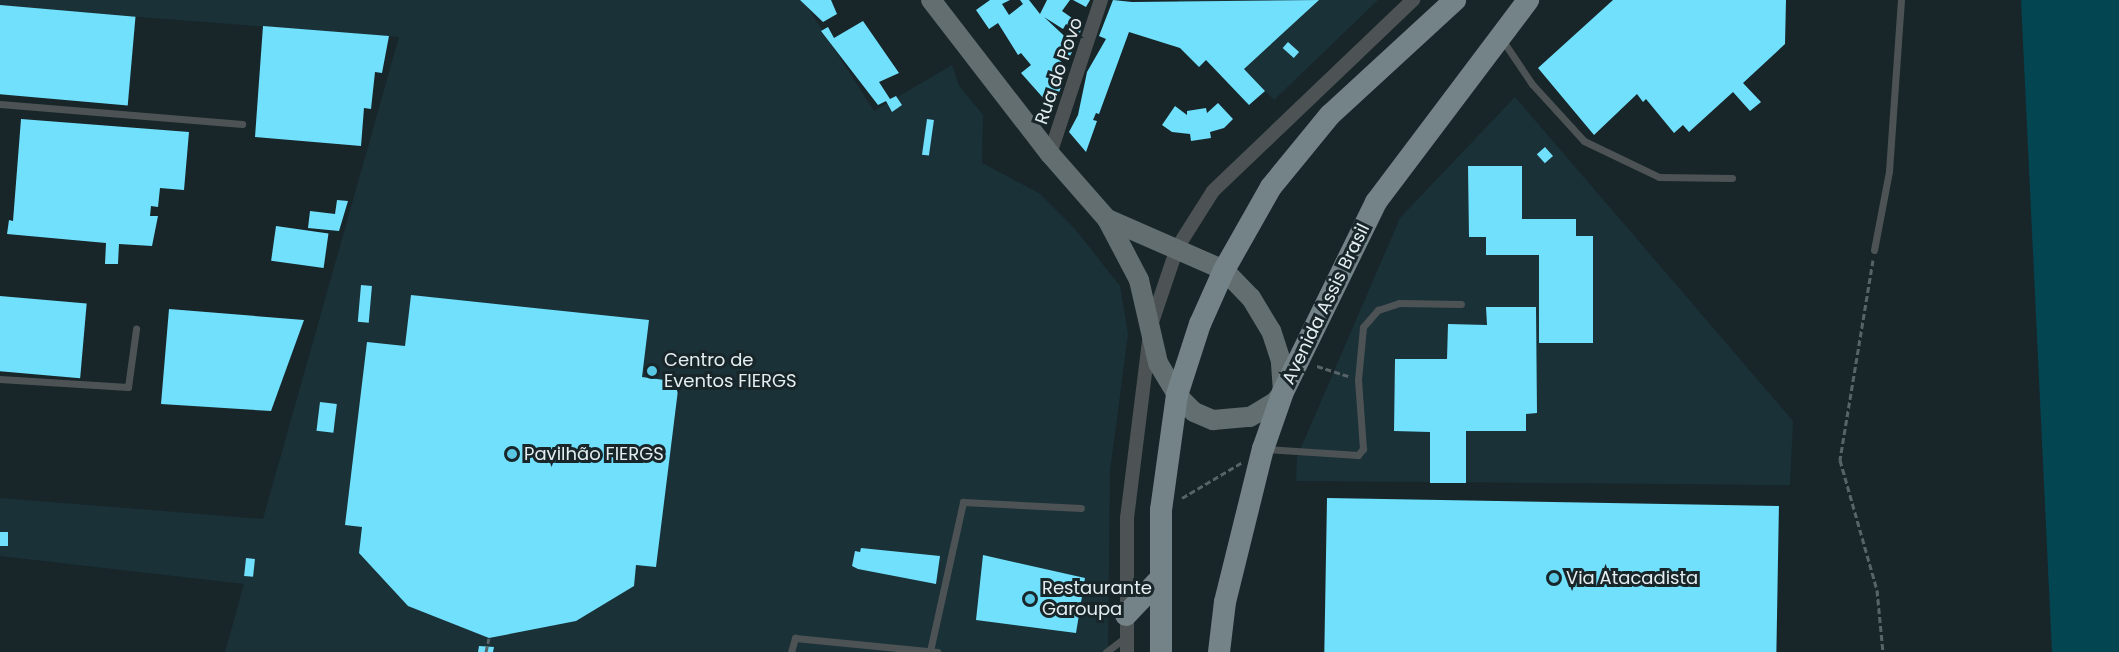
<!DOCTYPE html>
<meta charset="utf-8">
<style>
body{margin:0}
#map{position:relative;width:2119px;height:652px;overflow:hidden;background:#18262a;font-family:Poppins,sans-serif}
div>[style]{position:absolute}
.built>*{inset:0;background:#1a3137}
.green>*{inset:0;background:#044552}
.building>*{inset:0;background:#70e0fc;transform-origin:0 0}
.path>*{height:3px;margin-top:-1.5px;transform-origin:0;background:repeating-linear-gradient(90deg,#576367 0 6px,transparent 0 9px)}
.lane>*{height:7px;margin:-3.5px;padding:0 3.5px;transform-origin:3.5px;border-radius:3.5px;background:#4d5355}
.street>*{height:14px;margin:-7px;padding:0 7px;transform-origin:7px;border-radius:7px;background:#4d5355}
.secondary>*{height:20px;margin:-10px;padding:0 10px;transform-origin:10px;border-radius:10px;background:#636e71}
.primary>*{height:22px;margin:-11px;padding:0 11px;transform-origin:11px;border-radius:11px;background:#748387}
.dots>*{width:16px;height:16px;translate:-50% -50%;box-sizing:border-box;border:3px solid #18262a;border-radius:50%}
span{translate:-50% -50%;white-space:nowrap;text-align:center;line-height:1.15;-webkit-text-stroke:6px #18262a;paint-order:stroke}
.street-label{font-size:18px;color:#e4edf0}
.poi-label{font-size:18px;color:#e4edf0}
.left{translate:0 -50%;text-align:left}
</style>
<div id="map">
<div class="built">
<i style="clip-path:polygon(0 0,803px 0,874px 111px,952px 65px,959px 86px,983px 115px,982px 163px,1039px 193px,1075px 229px,1120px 286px,1128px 334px,1110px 471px,1108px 652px,225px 652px,244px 584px,0 556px,0 498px,263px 519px,399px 37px,0 6px)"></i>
<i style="clip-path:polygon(1178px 0,1378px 0,1274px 100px)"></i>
<i style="clip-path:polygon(1515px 97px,1793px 421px,1790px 485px,1296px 481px,1297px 457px,1400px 218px)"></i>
</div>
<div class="green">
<i style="clip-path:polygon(2021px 0,2119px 0,2119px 652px,2052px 652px)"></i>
</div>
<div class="building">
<i style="clip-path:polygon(800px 0,831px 0,837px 14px,823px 22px)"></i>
<i style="clip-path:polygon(990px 0,1010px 0,1002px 4px,1009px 15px,1023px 4px,1020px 0,1029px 0,1040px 14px,1047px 0,1070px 0,1062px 11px,1082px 25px,1080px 33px,1066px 24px,1063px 29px,1044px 17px,1075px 46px,1069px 58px,1061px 50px,1055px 56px,1068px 68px,1053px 109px,1021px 73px,1031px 65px,1021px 53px,1018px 55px,998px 23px,989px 29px,976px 10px)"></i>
<i style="clip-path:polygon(1073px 0,1090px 0,1086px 7px)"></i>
<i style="clip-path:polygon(1113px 0,1132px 2px,1319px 0,1244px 69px,1265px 91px,1249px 105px,1206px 60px,1199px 67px,1180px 48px,1129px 32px,1099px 114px,1096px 113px,1093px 120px,1097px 121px,1086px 152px,1069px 132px,1078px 115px,1087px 72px,1106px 39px,1099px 36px)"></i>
<i style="clip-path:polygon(1613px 0,1786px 0,1785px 44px,1743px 83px,1761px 102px,1750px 111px,1733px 92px,1689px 132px,1683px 125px,1674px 133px,1646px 99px,1643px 102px,1637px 94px,1594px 135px,1538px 68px)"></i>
<i style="left:0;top:5px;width:136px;height:89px;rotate:5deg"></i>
<i style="clip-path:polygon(863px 21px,899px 73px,879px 82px,890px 99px,896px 96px,902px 105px,892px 112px,886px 101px,878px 105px,821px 31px,828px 27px,834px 38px)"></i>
<i style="clip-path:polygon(263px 26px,389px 36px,382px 73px,375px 72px,371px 109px,364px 108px,361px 146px,255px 137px)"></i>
<i style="left:1288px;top:42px;width:15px;height:8px;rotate:42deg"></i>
<i style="clip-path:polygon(1218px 103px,1233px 119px,1224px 128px,1210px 132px,1211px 138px,1191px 141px,1190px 134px,1172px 132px,1162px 125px,1175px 106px,1187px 115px,1187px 111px,1206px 108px,1207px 113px)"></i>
<i style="clip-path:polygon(21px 119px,189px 132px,184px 190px,160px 188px,158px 207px,151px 206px,150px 216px,158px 216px,152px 246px,119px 244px,118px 264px,105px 264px,106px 243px,7px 234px,9px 220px,13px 221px)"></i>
<i style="left:927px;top:119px;width:7px;height:36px;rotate:8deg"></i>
<i style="left:1545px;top:147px;width:12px;height:11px;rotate:48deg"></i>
<i style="clip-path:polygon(1468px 166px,1522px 166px,1522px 219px,1576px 219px,1576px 236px,1593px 236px,1593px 343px,1539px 343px,1539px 255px,1486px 255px,1486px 237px,1469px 237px)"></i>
<i style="clip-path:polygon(337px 200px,348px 201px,339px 231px,308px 228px,310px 211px,335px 214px)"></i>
<i style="left:276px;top:226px;width:53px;height:35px;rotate:8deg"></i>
<i style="left:361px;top:285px;width:11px;height:37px;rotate:5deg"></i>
<i style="clip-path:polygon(411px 295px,649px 320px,642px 377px,679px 382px,656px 567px,636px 565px,634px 586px,576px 621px,489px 638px,408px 606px,359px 553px,362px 527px,345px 525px,367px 342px,405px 346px)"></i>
<i style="left:0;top:296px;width:87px;height:75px;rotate:5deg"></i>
<i style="clip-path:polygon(1486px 307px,1536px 307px,1537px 413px,1526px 414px,1526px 431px,1466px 431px,1466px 483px,1430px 483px,1430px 432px,1394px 431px,1395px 359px,1447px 359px,1448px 324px,1487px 325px)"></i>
<i style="clip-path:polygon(169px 309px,304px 320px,271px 411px,161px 404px)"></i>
<i style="left:320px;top:402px;width:17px;height:29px;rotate:7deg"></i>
<i style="left:1327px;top:498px;width:452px;height:154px;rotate:1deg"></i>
<i style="left:0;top:532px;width:8px;height:14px"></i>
<i style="clip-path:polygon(861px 548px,940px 556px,936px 584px,858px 569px,852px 566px,855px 551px,860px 552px)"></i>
<i style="clip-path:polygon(983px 555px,1085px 578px,1076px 633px,976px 620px)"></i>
<i style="left:246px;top:558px;width:9px;height:18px;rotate:6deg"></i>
<i style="clip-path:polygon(479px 646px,494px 647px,493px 652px,478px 652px)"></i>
</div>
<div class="path">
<i style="left:1873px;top:260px;width:203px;rotate:99.4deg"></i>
<i style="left:1840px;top:460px;width:135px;rotate:74.1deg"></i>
<i style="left:1877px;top:590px;width:62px;rotate:84.5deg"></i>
<i style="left:1317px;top:366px;width:33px;rotate:18deg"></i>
<i style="left:1182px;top:498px;width:69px;rotate:-30.7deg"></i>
<i style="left:486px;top:652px;width:14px;rotate:-78deg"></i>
</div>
<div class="lane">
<i style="left:1503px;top:41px;width:52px;rotate:56deg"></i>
<i style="left:1532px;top:84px;width:77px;rotate:47.6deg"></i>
<i style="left:1584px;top:141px;width:83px;rotate:25.6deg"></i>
<i style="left:1659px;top:177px;width:73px;rotate:0.8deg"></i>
<i style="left:0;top:104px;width:243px;rotate:4.7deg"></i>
<i style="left:1874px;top:250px;width:80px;rotate:-79.2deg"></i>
<i style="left:1889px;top:171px;width:171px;rotate:-86deg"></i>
<i style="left:0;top:379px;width:128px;rotate:3.6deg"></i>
<i style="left:128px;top:387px;width:59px;rotate:-82.1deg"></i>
<i style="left:1265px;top:449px;width:93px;rotate:3.7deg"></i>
<i style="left:1358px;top:455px;width:8px;rotate:-50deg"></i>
<i style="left:1363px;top:449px;width:69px;rotate:-94.1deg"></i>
<i style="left:1358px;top:380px;width:53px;rotate:-84.6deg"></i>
<i style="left:1363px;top:327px;width:23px;rotate:-49deg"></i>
<i style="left:1378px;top:310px;width:22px;rotate:-18deg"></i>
<i style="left:1399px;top:303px;width:62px;rotate:0.9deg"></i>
<i style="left:930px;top:651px;width:153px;rotate:-77.5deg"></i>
<i style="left:963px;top:502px;width:118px;rotate:2.9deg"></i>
<i style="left:791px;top:652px;width:15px;rotate:-74deg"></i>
<i style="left:795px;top:638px;width:143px;rotate:5.6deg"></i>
<i style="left:1106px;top:652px;width:26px;rotate:-37deg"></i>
</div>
<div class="street">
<i style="left:1050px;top:154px;width:162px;rotate:-71.7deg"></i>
<i style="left:1127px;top:652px;width:134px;rotate:-90deg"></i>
<i style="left:1127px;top:518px;width:194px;rotate:-82.9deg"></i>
<i style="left:1151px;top:325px;width:81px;rotate:-71.3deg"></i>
<i style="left:1177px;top:248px;width:67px;rotate:-57.7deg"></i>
<i style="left:1213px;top:191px;width:277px;rotate:-43.7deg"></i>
</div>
<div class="secondary">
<i style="left:931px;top:0;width:195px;rotate:52.3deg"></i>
<i style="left:1050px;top:154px;width:86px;rotate:48.8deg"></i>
<i style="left:1107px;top:219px;width:69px;rotate:62.3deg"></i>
<i style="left:1139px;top:280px;width:85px;rotate:77.1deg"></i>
<i style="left:1158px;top:363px;width:37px;rotate:59deg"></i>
<i style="left:1177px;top:395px;width:24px;rotate:45deg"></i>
<i style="left:1194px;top:412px;width:21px;rotate:23deg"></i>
<i style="left:1213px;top:420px;width:37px;rotate:-5deg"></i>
<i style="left:1250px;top:417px;width:29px;rotate:-31deg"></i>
<i style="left:1275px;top:402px;width:13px;rotate:-51deg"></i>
<i style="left:1283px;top:392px;width:31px;rotate:-94deg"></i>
<i style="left:1281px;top:361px;width:32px;rotate:-108deg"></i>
<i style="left:1271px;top:331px;width:39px;rotate:-121deg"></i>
<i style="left:1251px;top:298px;width:39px;rotate:-134deg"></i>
<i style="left:1224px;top:270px;width:128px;rotate:-156.4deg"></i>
</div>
<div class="primary">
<i style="left:1126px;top:615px;width:50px;rotate:-46.6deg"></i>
<i style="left:1161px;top:652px;width:142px;rotate:-90deg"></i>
<i style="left:1161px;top:510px;width:116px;rotate:-82.1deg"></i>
<i style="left:1177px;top:395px;width:75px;rotate:-72.1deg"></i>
<i style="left:1200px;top:324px;width:59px;rotate:-66deg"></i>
<i style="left:1224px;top:270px;width:95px;rotate:-60.5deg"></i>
<i style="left:1271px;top:187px;width:93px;rotate:-50.7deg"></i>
<i style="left:1330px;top:115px;width:170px;rotate:-42.6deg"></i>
<i style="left:1219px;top:652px;width:50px;rotate:-83.2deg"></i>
<i style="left:1225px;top:602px;width:158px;rotate:-76.1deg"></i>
<i style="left:1263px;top:449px;width:60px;rotate:-70.7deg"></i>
<i style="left:1283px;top:392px;width:212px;rotate:-63.9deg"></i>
<i style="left:1376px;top:202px;width:253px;rotate:-53deg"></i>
</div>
<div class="dots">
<i style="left:652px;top:371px;background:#59c8e4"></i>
<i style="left:512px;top:454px;background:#59c8e4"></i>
<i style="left:1554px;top:578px;background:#59c8e4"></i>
<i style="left:1030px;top:599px;background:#59c8e4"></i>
</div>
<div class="street-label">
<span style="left:1059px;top:71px;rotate:-71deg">Rua do Povo</span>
<span style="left:1326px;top:304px;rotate:-64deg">Avenida Assis Brasil</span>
</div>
<div class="poi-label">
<span class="left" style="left:664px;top:371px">Centro de<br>Eventos FIERGS</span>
<span class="left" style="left:524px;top:454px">Pavilhão FIERGS</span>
<span class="left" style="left:1566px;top:578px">Via Atacadista</span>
<span class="left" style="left:1042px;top:599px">Restaurante<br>Garoupa</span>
</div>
</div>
